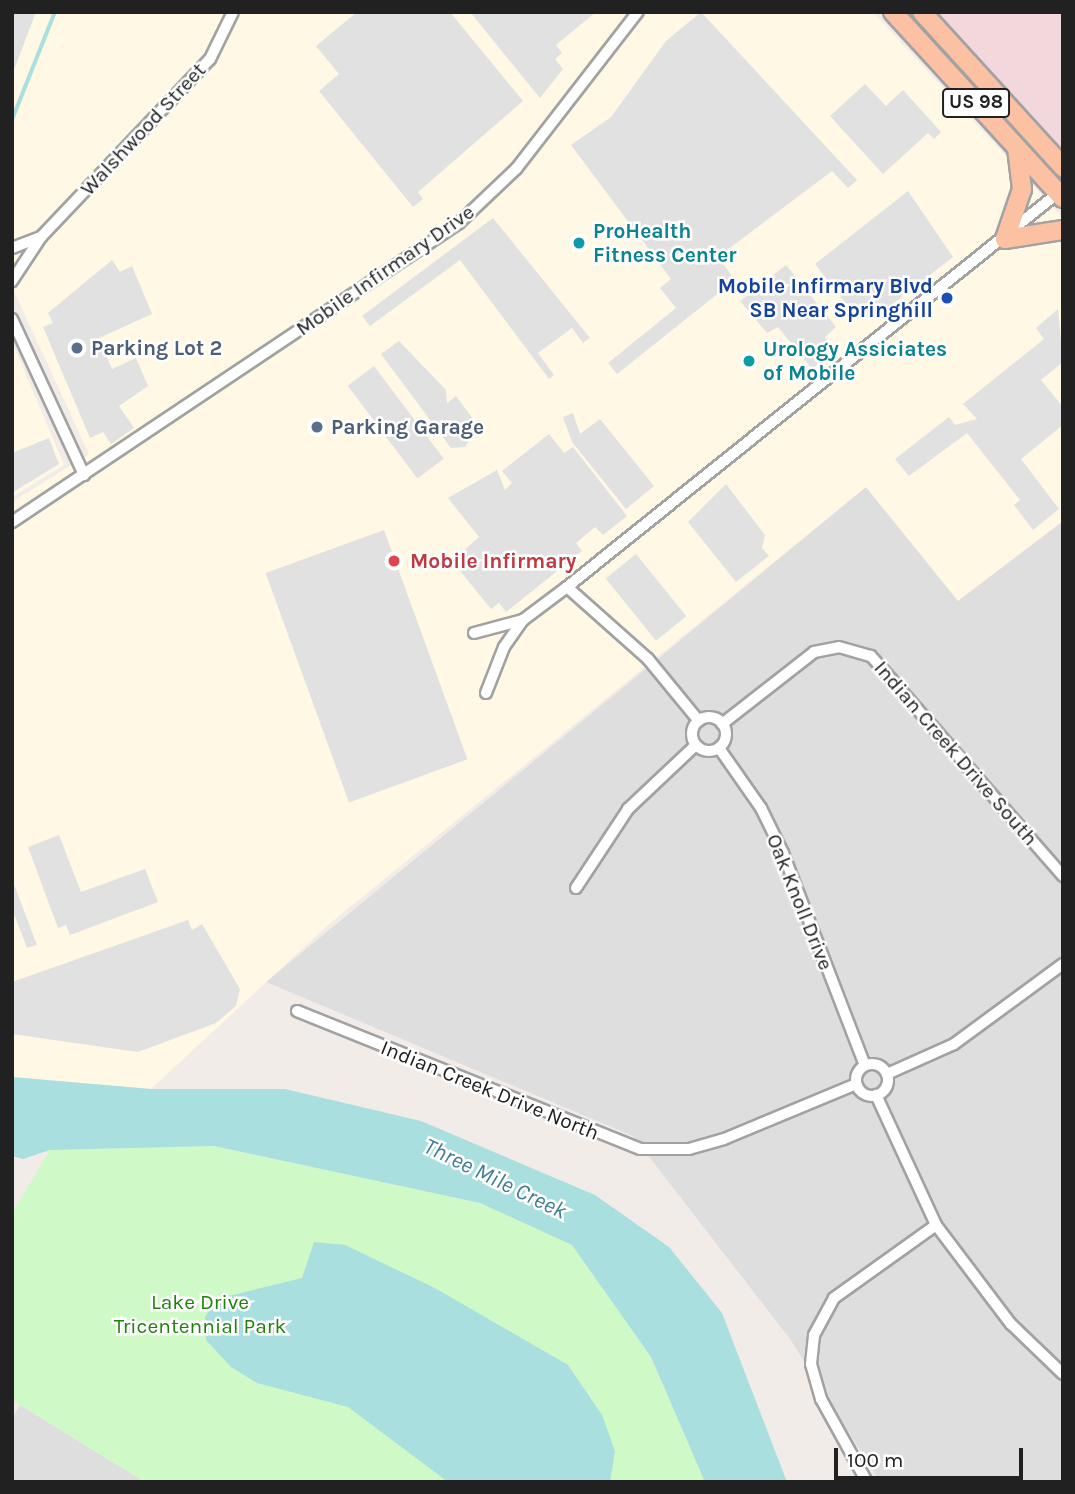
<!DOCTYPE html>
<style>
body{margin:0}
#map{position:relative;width:1075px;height:1494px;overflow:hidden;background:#f2ece8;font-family:Karla,sans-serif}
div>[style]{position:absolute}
.residential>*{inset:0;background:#dfdedf}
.commercial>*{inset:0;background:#f2d8dd}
.education>*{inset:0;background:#fff8e4}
.park>*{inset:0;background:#cffac7}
.parking>*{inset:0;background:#e1e1e1;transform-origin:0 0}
.water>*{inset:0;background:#a9dfde}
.stream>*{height:3.5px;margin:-1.75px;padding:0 1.75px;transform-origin:1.75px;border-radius:1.75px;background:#a9dfde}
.roads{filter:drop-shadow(2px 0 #a2a2a2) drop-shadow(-2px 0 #a2a2a2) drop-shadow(0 2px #a2a2a2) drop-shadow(0 -2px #a2a2a2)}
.street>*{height:10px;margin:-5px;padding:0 5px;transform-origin:5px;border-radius:5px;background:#fff}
.street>.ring{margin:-5px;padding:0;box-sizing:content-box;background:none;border:10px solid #fff;border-radius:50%}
.primary>*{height:18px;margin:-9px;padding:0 9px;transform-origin:9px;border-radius:9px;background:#fcc0a3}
.dots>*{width:19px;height:19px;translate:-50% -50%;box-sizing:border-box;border:4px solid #fff;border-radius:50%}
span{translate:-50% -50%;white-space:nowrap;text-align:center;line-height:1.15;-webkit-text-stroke:5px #fff;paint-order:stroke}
.shield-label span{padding:2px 5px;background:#fff;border:2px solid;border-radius:5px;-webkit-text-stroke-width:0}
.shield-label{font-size:19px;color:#212121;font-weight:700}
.street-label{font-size:21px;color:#212121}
.culture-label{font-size:21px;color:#0d838f;font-weight:700}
.left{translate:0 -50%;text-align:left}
.transit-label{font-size:21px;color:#164399;font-weight:700}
.right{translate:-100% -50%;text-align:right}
.service-label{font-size:21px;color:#4e5e75;font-weight:700}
.health-label{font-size:21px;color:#be3a42;font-weight:700}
.park-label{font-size:21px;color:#1f830b}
.water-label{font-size:23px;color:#407e93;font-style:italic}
.frame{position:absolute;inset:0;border:14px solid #212121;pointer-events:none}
.scale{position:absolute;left:834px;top:1448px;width:189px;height:32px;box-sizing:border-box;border:4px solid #212121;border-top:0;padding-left:9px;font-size:21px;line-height:24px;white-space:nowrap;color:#212121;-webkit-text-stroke:5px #fff;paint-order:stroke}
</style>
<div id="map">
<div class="residential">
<i style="clip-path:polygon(866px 487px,958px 600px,1063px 521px,1063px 1482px,880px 1482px,790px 1339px,633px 1136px,266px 982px)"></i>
<i style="clip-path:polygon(20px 1405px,145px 1482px,12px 1482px,12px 1418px)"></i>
</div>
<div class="commercial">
<i style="clip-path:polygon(928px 12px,1063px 12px,1063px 161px)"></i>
</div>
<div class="education">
<i style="clip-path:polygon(12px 12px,873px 12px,1063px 218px,1063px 521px,958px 601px,866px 487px,328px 925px,151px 1089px,12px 1077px,12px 502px,89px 454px,12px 287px)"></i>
<i style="clip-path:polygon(12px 342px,64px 465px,12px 497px)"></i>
</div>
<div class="park">
<i style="clip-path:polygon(214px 1146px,480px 1203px,572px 1245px,651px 1357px,705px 1482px,145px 1482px,12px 1400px,12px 1213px,50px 1150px)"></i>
</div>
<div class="parking">
<i style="clip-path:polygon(12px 12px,36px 12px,12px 75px)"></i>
<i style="clip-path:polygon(357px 12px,450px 12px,523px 101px,418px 192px,423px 199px,413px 207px,319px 91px,339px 74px,316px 46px)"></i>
<i style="clip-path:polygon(470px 12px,596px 12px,556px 45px,562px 53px,555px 59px,563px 69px,540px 98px)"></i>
<i style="clip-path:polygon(701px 12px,857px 180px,848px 188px,832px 171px,718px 257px,735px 280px,617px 374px,608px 363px,676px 308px,660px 288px,671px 279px,571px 145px,611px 117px,666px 41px)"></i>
<i style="clip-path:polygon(865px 84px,886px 106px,903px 90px,941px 132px,934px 139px,928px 133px,883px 174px,830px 116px)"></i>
<i style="clip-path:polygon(908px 191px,953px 257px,872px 320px,865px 312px,858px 319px,815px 264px)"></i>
<i style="clip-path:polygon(493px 218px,590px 338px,583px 343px,572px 328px,538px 353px,554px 375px,549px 379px,460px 260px,370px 326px,362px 316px)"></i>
<i style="clip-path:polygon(112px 260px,120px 272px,132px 266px,152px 314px,99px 338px,112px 369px,136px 358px,148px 386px,119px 406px,134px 428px,111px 444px,103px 432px,90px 438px,43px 327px,53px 323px,48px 313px)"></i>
<i style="clip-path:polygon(786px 265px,836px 327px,825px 337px,835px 349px,812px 369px,778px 327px,767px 333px,740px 301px)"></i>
<i style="clip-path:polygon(1058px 309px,1063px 362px,1041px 380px,1063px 407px,1063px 425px,1021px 459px,1059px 509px,1033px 530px,1014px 505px,1020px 500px,967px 433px,909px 476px,895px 459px,949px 417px,955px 425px,977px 419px,963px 404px,1044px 339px,1036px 328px)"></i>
<i style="clip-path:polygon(399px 341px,446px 390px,447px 403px,456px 396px,479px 427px,465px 447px,451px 448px,381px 354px)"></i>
<i style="left:374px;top:366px;width:116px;height:33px;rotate:53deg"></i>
<i style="clip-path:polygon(573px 413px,580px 434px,600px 419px,654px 486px,626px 509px,572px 442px,563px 417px)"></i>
<i style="clip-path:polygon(549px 434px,564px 453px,573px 447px,627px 516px,603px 535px,595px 527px,576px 543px,582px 551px,506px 612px,499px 603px,491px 609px,452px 561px,479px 537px,448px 498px,497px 470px,505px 490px,512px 483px,502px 471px)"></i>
<i style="clip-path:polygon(49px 438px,59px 464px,12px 493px,12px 453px)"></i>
<i style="clip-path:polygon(726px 484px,765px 535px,762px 548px,769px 556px,736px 582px,688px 522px)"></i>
<i style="left:384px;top:530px;width:244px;height:126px;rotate:70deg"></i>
<i style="left:636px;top:554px;width:80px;height:39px;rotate:51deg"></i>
<i style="clip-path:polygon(59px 835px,81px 892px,145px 869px,158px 902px,70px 935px,66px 925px,58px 928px,28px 847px)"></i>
<i style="clip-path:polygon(12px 879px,37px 945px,27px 948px,12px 909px)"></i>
<i style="clip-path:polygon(188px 920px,192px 930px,202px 924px,240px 989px,236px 1006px,216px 1023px,138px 1052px,12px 1034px,12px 982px)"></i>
</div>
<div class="water">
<i style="clip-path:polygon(12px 1077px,151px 1089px,285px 1089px,421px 1121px,595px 1195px,669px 1247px,722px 1313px,787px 1482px,705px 1482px,651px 1357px,572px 1245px,480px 1203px,214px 1146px,50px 1150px,23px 1159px,12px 1156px)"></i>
<i style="clip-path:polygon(314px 1242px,345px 1245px,435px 1288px,568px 1365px,602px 1415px,615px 1451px,610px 1482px,448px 1482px,348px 1407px,257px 1383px,231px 1367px,206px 1340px,205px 1317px,217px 1299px,302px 1278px)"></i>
</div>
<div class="stream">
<i style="left:12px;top:120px;width:116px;rotate:-68.3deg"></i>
</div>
<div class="roads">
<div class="street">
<i style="left:41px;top:237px;width:245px;rotate:-46.5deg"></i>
<i style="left:210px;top:59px;width:52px;rotate:-63.9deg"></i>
<i style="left:12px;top:248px;width:31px;rotate:-21deg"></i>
<i style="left:41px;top:237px;width:53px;rotate:123.4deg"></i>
<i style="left:12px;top:319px;width:172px;rotate:65.2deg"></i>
<i style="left:12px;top:522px;width:538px;rotate:-33.78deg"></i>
<i style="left:459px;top:223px;width:79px;rotate:-43.5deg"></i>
<i style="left:516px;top:169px;width:199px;rotate:-52.2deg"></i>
<i style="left:567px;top:587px;width:108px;rotate:41.6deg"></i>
<i style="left:648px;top:659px;width:80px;rotate:50.6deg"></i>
<i style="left:474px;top:633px;width:51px;rotate:-14.9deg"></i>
<i style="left:523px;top:620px;width:55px;rotate:-36.9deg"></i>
<i style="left:567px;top:587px;width:630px;rotate:-38.75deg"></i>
<i style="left:486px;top:693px;width:49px;rotate:-68.6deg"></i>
<i style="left:504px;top:647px;width:33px;rotate:-55deg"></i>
<i class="ring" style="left:692px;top:717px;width:24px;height:24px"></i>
<i style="left:722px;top:724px;width:117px;rotate:-38deg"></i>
<i style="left:814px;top:652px;width:25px;rotate:-11deg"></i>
<i style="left:839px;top:647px;width:33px;rotate:16deg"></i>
<i style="left:871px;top:656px;width:292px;rotate:48.9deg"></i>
<i style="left:719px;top:748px;width:73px;rotate:55deg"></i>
<i style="left:761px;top:808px;width:50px;rotate:63.9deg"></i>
<i style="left:783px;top:853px;width:227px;rotate:68.9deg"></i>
<i style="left:576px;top:888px;width:95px;rotate:-56.6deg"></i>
<i style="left:628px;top:809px;width:93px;rotate:-43.3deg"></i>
<i style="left:297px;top:1011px;width:370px;rotate:21.9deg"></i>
<i style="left:640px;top:1149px;width:49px"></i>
<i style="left:689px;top:1149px;width:36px;rotate:-16deg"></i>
<i style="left:724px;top:1139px;width:143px;rotate:-22.6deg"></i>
<i class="ring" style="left:856px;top:1064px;width:22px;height:22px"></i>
<i style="left:887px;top:1074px;width:73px;rotate:-24.1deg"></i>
<i style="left:954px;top:1044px;width:135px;rotate:-36.3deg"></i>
<i style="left:876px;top:1095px;width:143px;rotate:65.2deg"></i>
<i style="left:936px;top:1225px;width:124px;rotate:52.9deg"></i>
<i style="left:1011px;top:1324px;width:72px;rotate:43.9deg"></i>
<i style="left:867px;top:1482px;width:95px;rotate:-119deg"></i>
<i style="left:821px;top:1399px;width:36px;rotate:-106deg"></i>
<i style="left:811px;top:1364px;width:29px;rotate:-84deg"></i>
<i style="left:814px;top:1335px;width:42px;rotate:-61.6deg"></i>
<i style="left:834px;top:1298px;width:125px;rotate:-35.6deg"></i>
</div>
<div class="primary">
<i style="left:893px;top:12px;width:252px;rotate:47.6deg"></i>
<i style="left:922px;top:12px;width:210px;rotate:47.7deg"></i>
<i style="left:1005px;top:239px;width:53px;rotate:-71.2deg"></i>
<i style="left:1022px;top:189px;width:41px;rotate:-97deg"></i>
<i style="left:1005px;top:239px;width:59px;rotate:-8.8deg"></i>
</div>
</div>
<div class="dots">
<i style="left:579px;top:243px;background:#0f9aa8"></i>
<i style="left:947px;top:298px;background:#1a4fb4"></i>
<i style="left:77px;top:348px;background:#5c6f8a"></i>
<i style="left:749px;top:361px;background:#0f9aa8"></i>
<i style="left:317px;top:427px;background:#5c6f8a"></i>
<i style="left:394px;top:561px;background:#e0444e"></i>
</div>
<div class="shield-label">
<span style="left:976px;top:103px">US 98</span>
</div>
<div class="street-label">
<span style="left:143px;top:129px;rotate:-47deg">Walshwood Street</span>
<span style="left:385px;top:270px;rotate:-35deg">Mobile Infirmary Drive</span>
<span style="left:956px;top:753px;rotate:49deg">Indian Creek Drive South</span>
<span style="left:800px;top:902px;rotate:68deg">Oak Knoll Drive</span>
<span style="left:490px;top:1090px;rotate:22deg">Indian Creek Drive North</span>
</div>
<div class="culture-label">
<span class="left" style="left:593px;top:243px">ProHealth<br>Fitness Center</span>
<span class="left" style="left:763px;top:361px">Urology Assiciates<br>of Mobile</span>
</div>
<div class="transit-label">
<span class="right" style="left:933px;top:298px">Mobile Infirmary Blvd<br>SB Near Springhill</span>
</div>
<div class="service-label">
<span class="left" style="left:91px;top:348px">Parking Lot 2</span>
<span class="left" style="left:331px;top:427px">Parking Garage</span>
</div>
<div class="health-label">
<span class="left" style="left:410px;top:561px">Mobile Infirmary</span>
</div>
<div class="park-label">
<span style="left:200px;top:1314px">Lake Drive<br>Tricentennial Park</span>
</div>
<div class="water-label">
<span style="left:495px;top:1179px;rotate:26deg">Three Mile Creek</span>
</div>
<div class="frame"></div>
<div class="scale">100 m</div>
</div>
